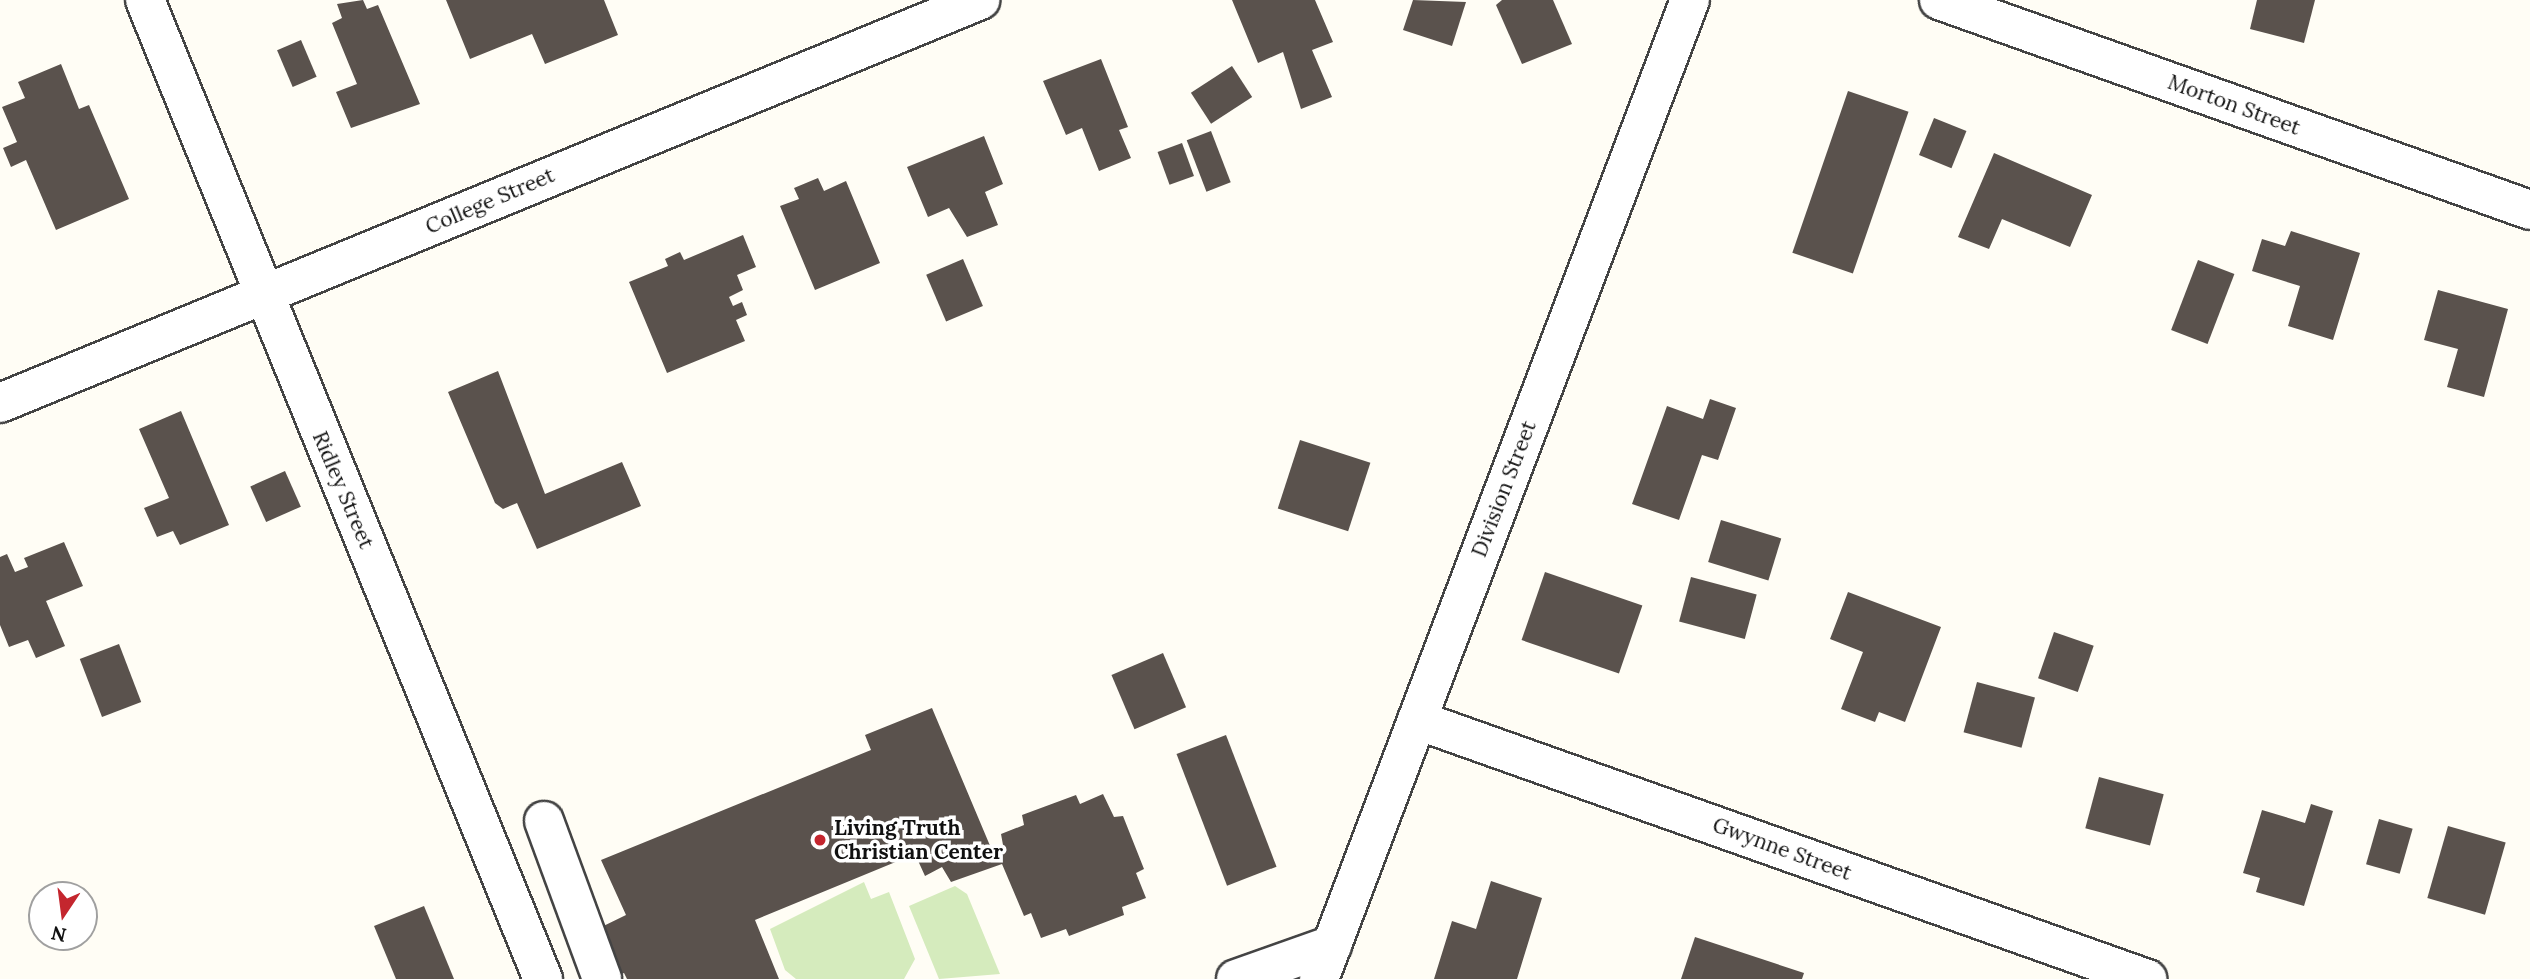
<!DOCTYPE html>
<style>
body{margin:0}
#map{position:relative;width:2530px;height:979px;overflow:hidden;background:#fffdf5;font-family:Lora,serif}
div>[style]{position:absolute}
.green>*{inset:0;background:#d5ebbd}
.building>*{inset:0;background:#5a524d;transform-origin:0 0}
.roads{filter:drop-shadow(2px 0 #444) drop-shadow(-2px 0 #444) drop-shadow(0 2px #444) drop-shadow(0 -2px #444)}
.minor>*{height:38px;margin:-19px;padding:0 19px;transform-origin:19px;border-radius:19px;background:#fff}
.dots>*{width:19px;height:19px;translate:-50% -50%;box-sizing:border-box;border:4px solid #fff;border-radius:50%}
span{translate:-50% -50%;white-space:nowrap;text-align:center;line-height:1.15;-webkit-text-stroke:7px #fff;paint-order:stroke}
.street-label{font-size:21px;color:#111}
.poi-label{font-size:21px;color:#111;font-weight:700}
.left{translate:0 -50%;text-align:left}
.north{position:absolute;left:28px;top:881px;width:70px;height:70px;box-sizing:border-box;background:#fff;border:2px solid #a0a0a0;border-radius:50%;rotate:193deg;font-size:19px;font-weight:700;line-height:28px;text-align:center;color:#111}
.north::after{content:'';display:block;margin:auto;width:24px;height:32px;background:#c4262e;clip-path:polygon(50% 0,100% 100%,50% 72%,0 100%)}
</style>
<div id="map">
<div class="green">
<i style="clip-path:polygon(864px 882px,871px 899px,889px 892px,915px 959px,904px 979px,796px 979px,785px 970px,770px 929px)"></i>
<i style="clip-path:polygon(955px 886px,967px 894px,1000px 974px,939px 979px,909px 906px)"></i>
</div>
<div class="building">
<i style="clip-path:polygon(363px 0,367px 9px,378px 5px,420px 104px,351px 128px,336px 92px,357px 84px,332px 23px,342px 18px,337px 4px)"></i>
<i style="clip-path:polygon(446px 0,604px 0,618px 35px,545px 64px,532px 34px,470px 59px)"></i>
<i style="clip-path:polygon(1232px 0,1315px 0,1333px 42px,1312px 50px,1332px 97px,1301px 109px,1283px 52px,1258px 63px)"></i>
<i style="clip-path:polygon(1413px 0,1466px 2px,1452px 46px,1403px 30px)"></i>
<i style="clip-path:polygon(1502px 0,1553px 0,1572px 44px,1522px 64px,1496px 5px)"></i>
<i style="clip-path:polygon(2257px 0,2315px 0,2304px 43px,2250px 29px)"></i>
<i style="left:301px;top:40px;width:40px;height:26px;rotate:67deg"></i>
<i style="clip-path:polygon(1101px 59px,1128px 127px,1119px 130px,1131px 158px,1099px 171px,1082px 128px,1066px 135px,1043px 81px)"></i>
<i style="clip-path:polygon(61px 64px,79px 109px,89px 105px,129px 199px,56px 230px,26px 160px,11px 167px,3px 148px,17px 142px,2px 107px,25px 98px,18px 82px)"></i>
<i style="left:1232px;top:66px;width:37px;height:49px;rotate:57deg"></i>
<i style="left:1848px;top:91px;width:64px;height:171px;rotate:19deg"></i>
<i style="left:1934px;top:118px;width:35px;height:40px;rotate:22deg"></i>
<i style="left:1211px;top:131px;width:55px;height:26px;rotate:69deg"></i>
<i style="clip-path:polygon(984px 136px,1003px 184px,985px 192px,998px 225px,967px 237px,949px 208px,928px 217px,907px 167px)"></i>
<i style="left:1182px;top:143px;width:35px;height:26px;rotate:70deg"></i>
<i style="clip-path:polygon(1994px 153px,2092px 195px,2070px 247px,2002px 219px,1989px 249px,1958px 237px)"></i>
<i style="clip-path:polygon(818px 178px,824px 191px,846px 181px,880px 263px,815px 290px,780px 206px,799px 199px,794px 188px)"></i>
<i style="clip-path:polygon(2291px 231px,2360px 253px,2333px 340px,2288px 326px,2300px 286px,2252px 271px,2262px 239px,2285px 246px)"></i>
<i style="clip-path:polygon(743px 235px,756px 267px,737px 275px,743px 290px,729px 297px,733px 306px,742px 302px,747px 315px,736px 320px,745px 341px,667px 373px,629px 282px,668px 266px,665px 259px,680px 252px,684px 260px)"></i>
<i style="left:963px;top:259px;width:51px;height:40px;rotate:67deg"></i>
<i style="left:2198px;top:260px;width:39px;height:75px;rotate:21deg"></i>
<i style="clip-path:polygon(2438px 290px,2508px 309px,2484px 397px,2447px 387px,2458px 349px,2424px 340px)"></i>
<i style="clip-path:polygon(498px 371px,545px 494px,622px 462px,641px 506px,537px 549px,517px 503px,503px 509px,495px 503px,448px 392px)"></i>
<i style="clip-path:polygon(1710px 399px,1736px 408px,1718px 460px,1702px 455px,1679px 520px,1632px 504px,1667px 406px,1703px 419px)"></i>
<i style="clip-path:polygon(181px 411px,229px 525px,180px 545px,173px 531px,157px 537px,144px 508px,169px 498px,139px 429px)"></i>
<i style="left:1300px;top:440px;width:74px;height:72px;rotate:18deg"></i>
<i style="left:285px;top:471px;width:39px;height:38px;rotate:66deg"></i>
<i style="left:1721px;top:520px;width:63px;height:44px;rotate:17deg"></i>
<i style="clip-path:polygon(64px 542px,83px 586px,46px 601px,65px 646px,36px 658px,28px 640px,9px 647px,0 625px,0 557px,7px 554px,15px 572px,28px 567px,24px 558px)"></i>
<i style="left:1545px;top:572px;width:103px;height:72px;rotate:19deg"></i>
<i style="left:1691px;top:577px;width:68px;height:46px;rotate:15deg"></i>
<i style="clip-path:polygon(1848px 592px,1941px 627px,1905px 722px,1879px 712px,1875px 722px,1841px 709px,1863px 652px,1830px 639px)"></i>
<i style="left:2054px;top:632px;width:42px;height:49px;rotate:19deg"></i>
<i style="left:119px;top:644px;width:62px;height:42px;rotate:69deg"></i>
<i style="left:1163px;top:653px;width:59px;height:56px;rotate:67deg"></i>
<i style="left:1977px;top:682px;width:60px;height:52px;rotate:15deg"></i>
<i style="clip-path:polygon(932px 708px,991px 848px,1003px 845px,1001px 834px,1024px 825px,1022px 815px,1076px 795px,1080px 804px,1103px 794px,1114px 817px,1123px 816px,1144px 869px,1136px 873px,1146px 898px,1122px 907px,1124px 915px,1069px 936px,1066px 929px,1041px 938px,1031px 913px,1024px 916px,1002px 864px,951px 882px,942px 867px,925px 876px,915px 854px,755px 920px,779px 979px,627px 979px,624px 973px,607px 979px,585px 935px,626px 915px,601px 860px,871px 750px,865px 735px)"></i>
<i style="left:1226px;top:735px;width:141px;height:53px;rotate:69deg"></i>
<i style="left:2099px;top:777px;width:67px;height:53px;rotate:15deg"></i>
<i style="clip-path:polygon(2311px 804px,2333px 811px,2304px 906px,2256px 892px,2260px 878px,2243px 873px,2262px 810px,2305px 823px)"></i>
<i style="left:2379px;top:819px;width:35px;height:47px;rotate:16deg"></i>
<i style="left:2448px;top:826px;width:60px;height:75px;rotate:16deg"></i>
<i style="clip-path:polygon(1491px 881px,1542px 898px,1517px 979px,1434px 979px,1452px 921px,1476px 929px)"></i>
<i style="clip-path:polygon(424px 906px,454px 979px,396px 979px,374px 926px)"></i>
<i style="clip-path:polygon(1695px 937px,1804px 973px,1802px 979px,1681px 979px)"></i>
</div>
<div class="roads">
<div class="minor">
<i style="left:145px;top:0;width:1057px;rotate:67.88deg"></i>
<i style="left:1939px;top:0;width:627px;rotate:19.56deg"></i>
<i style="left:0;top:403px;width:1060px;rotate:-22.35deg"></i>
<i style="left:1417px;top:720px;width:775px;rotate:19.53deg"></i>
<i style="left:544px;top:821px;width:168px;rotate:69.8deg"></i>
<i style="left:1236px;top:979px;width:102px;rotate:-19.5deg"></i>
<i style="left:1319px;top:979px;width:1047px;rotate:-69.25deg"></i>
</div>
</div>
<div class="dots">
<i style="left:820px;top:840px;background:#c4262e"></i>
</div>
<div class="street-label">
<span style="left:2234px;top:105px;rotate:20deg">Morton Street</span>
<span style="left:490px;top:201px;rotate:-23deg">College Street</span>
<span style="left:1504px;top:489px;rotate:-69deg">Division Street</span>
<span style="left:343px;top:490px;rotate:67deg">Ridley Street</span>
<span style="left:1782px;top:849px;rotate:20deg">Gwynne Street</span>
</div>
<div class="poi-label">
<span class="left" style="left:834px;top:840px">Living Truth<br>Christian Center</span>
</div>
<div class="north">N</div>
</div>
